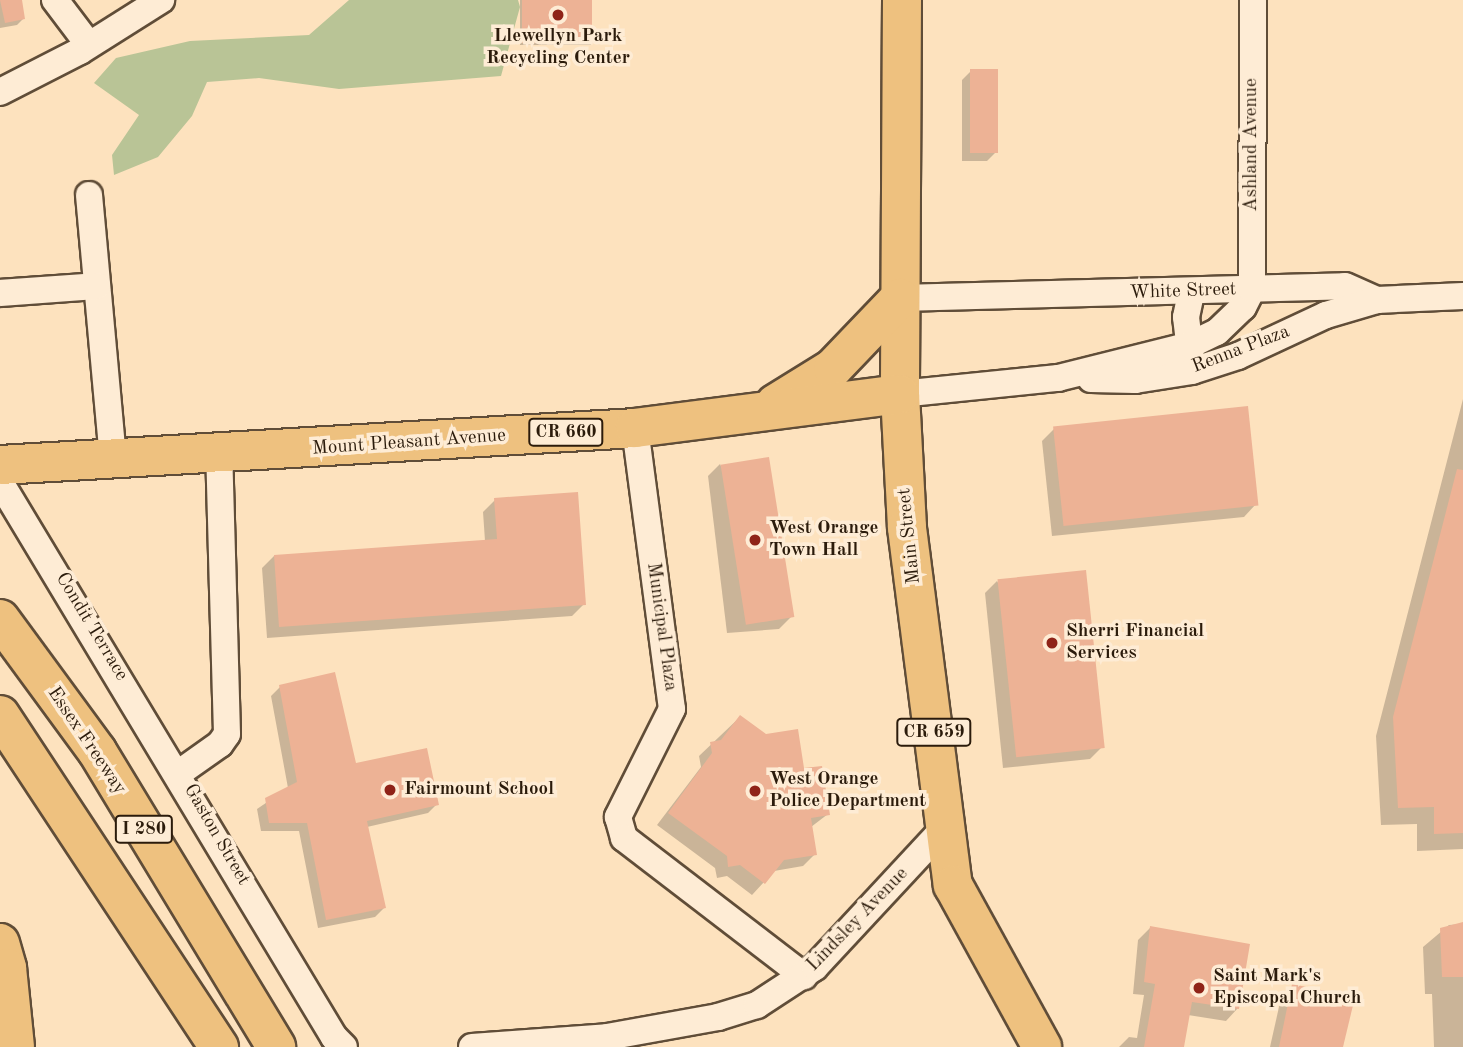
<!DOCTYPE html>
<style>
body{margin:0}
#map{position:relative;width:1463px;height:1047px;overflow:hidden;background:#fde2be;font-family:"Old Standard TT",serif}
div>[style]{position:absolute}
.green>*{inset:0;background:#b9c496}
.shadow>*{inset:0;background:#0003;transform-origin:0 0}
.building>*{inset:0;background:#edb295;transform-origin:0 0}
.roads{filter:drop-shadow(2px 0 #604d38) drop-shadow(-2px 0 #604d38) drop-shadow(0 2px #604d38) drop-shadow(0 -2px #604d38)}
.street>*{height:26px;margin:-13px;padding:0 13px;transform-origin:13px;border-radius:13px;background:#feecd5}
.primary>*{height:38px;margin:-19px;padding:0 19px;transform-origin:19px;border-radius:19px;background:#eec17f}
.highway>*{height:38px;margin:-19px;padding:0 19px;transform-origin:19px;border-radius:19px;background:#eec17f}
.dots>*{width:19px;height:19px;translate:-50% -50%;box-sizing:border-box;border:4px solid #feecd5;border-radius:50%}
span{translate:-50% -50%;white-space:nowrap;text-align:center;line-height:1.15;-webkit-text-stroke:7px #feecd5;paint-order:stroke}
.shield-label span{padding:2px 5px;background:#feecd5;border:2px solid;border-radius:5px;-webkit-text-stroke-width:0}
.shield-label{font-size:18px;color:#2b1b0b;font-weight:700}
.poi-label{font-size:19px;color:#2b1b0b;font-weight:700}
.left{translate:0 -50%;text-align:left}
.street-label{font-size:19px;color:#2b1b0b}
</style>
<div id="map">
<div class="green">
<i style="clip-path:polygon(349px 0,518px 0,520px 7px,501px 76px,339px 89px,259px 78px,207px 82px,192px 116px,158px 157px,114px 175px,112px 155px,139px 115px,94px 83px,116px 58px,190px 41px,309px 35px)"></i>
</div>
<div class="shadow">
<i style="clip-path:polygon(0 0,20px 0,23px 19px,17px 25px,0 28px)"></i>
<i style="left:520px;top:0;width:71px;height:45px"></i>
<i style="clip-path:polygon(971px 71px,996px 152px,987px 161px,962px 161px,962px 80px)"></i>
<i style="clip-path:polygon(1463px 399px,1463px 849px,1417px 851px,1417px 824px,1381px 825px,1376px 736px)"></i>
<i style="clip-path:polygon(1054px 429px,1256px 504px,1244px 517px,1052px 536px,1042px 441px)"></i>
<i style="clip-path:polygon(720px 464px,791px 617px,779px 629px,727px 633px,708px 476px)"></i>
<i style="clip-path:polygon(495px 500px,584px 604px,572px 616px,267px 638px,262px 568px,274px 556px,485px 541px,483px 512px)"></i>
<i style="clip-path:polygon(997px 581px,1102px 747px,1090px 759px,1003px 768px,985px 593px)"></i>
<i style="clip-path:polygon(280px 687px,354px 765px,437px 804px,428px 813px,367px 827px,384px 908px,375px 917px,318px 928px,299px 831px,261px 831px,257px 809px,288px 788px,271px 696px)"></i>
<i style="clip-path:polygon(740px 717px,803px 770px,828px 814px,811px 827px,815px 854px,803px 866px,774px 871px,752px 895px,727px 876px,717px 878px,715px 868px,657px 825px,701px 767px,699px 756px)"></i>
<i style="clip-path:polygon(1463px 924px,1463px 1047px,1434px 1047px,1432px 994px,1425px 994px,1423px 947px,1449px 925px)"></i>
<i style="clip-path:polygon(1150px 928px,1238px 1008px,1226px 1021px,1188px 1015px,1182px 1047px,1119px 1047px,1129px 1037px,1137px 1038px,1144px 995px,1133px 994px,1138px 940px)"></i>
<i style="clip-path:polygon(1293px 986px,1342px 1047px,1270px 1047px,1281px 998px)"></i>
</div>
<div class="building">
<i style="clip-path:polygon(0 0,22px 0,25px 19px,5px 23px)"></i>
<i style="left:522px;top:0;width:70px;height:43px"></i>
<i style="left:970px;top:69px;width:28px;height:84px"></i>
<i style="left:1248px;top:406px;width:100px;height:196px;rotate:84deg"></i>
<i style="left:769px;top:457px;width:162px;height:49px;rotate:81deg"></i>
<i style="clip-path:polygon(1457px 469px,1463px 470px,1463px 833px,1434px 834px,1434px 807px,1398px 808px,1393px 717px)"></i>
<i style="clip-path:polygon(578px 492px,586px 605px,279px 627px,274px 555px,497px 539px,494px 498px)"></i>
<i style="left:1086px;top:570px;width:179px;height:89px;rotate:84deg"></i>
<i style="clip-path:polygon(335px 672px,356px 763px,427px 748px,439px 805px,367px 821px,386px 908px,326px 920px,307px 823px,269px 823px,265px 798px,297px 782px,279px 685px)"></i>
<i style="clip-path:polygon(740px 715px,766px 734px,798px 729px,804px 768px,822px 766px,830px 815px,811px 818px,817px 855px,784px 860px,765px 884px,740px 865px,728px 867px,727px 856px,668px 813px,712px 753px,710px 742px,721px 740px)"></i>
<i style="clip-path:polygon(1463px 922px,1463px 977px,1442px 977px,1440px 928px)"></i>
<i style="clip-path:polygon(1150px 926px,1250px 944px,1239px 1009px,1192px 1002px,1184px 1047px,1144px 1047px,1155px 984px,1144px 982px)"></i>
<i style="clip-path:polygon(1292px 984px,1355px 997px,1343px 1047px,1279px 1047px)"></i>
</div>
<div class="roads">
<div class="street">
<i style="left:55px;top:0;width:56px;rotate:52.9deg"></i>
<i style="left:0;top:92px;width:90px;rotate:-27.1deg"></i>
<i style="left:80px;top:51px;width:96px;rotate:-32.2deg"></i>
<i style="left:89px;top:195px;width:264px;rotate:84.8deg"></i>
<i style="left:0;top:293px;width:97px;rotate:-4.1deg"></i>
<i style="left:900px;top:298px;width:445px;rotate:-1.5deg"></i>
<i style="left:1345px;top:286px;width:35px;rotate:24deg"></i>
<i style="left:1377px;top:300px;width:86px;rotate:-2.7deg"></i>
<i style="left:1191px;top:359px;width:42px;rotate:-96.8deg"></i>
<i style="left:1186px;top:317px;width:25px;rotate:-78deg"></i>
<i style="left:1091px;top:379px;width:44px;rotate:1.3deg"></i>
<i style="left:1135px;top:380px;width:58px;rotate:-9deg"></i>
<i style="left:1192px;top:371px;width:48px;rotate:-18.1deg"></i>
<i style="left:1238px;top:356px;width:97px;rotate:-25deg"></i>
<i style="left:1326px;top:315px;width:53px;rotate:-16.4deg"></i>
<i style="left:900px;top:394px;width:159px;rotate:-5.8deg"></i>
<i style="left:1058px;top:378px;width:136px;rotate:-14deg"></i>
<i style="left:1190px;top:345px;width:30px;rotate:-26deg"></i>
<i style="left:1217px;top:332px;width:36px;rotate:-44deg"></i>
<i style="left:1243px;top:307px;width:20px;rotate:-63deg"></i>
<i style="left:1252px;top:289px;width:289px;rotate:-89.8deg"></i>
<i style="left:635px;top:428px;width:283px;rotate:82.5deg"></i>
<i style="left:672px;top:709px;width:121px;rotate:116.6deg"></i>
<i style="left:618px;top:817px;width:22px;rotate:74deg"></i>
<i style="left:624px;top:838px;width:227px;rotate:37.5deg"></i>
<i style="left:0;top:482px;width:648px;rotate:58.96deg"></i>
<i style="left:334px;top:1037px;width:14px;rotate:45deg"></i>
<i style="left:179px;top:773px;width:50px;rotate:-35.3deg"></i>
<i style="left:220px;top:744px;width:12px;rotate:-55deg"></i>
<i style="left:227px;top:734px;width:281px;rotate:-91.6deg"></i>
<i style="left:472px;top:1047px;width:135px;rotate:-4.2deg"></i>
<i style="left:607px;top:1037px;width:113px;rotate:-10.2deg"></i>
<i style="left:718px;top:1017px;width:41px;rotate:-17.1deg"></i>
<i style="left:757px;top:1005px;width:69px;rotate:-33.2deg"></i>
<i style="left:815px;top:967px;width:191px;rotate:-47.1deg"></i>
</div>
<div class="primary">
<i style="left:902px;top:0;width:394px;rotate:90.3deg"></i>
<i style="left:900px;top:394px;width:134px;rotate:87deg"></i>
<i style="left:907px;top:528px;width:360px;rotate:82.7deg"></i>
<i style="left:953px;top:885px;width:185px;rotate:61.2deg"></i>
<i style="left:775px;top:404px;width:68px;rotate:-31.8deg"></i>
<i style="left:833px;top:368px;width:97px;rotate:-46.3deg"></i>
<i style="left:0;top:465px;width:636px;rotate:-3.33deg"></i>
<i style="left:635px;top:428px;width:267px;rotate:-7.3deg"></i>
<i style="left:0;top:943px;width:26px;rotate:74deg"></i>
<i style="left:7px;top:968px;width:79px;rotate:84.2deg"></i>
</div>
<div class="highway">
<i style="left:0;top:619px;width:164px;rotate:53.7deg"></i>
<i style="left:97px;top:751px;width:346px;rotate:58.8deg"></i>
<i style="left:0;top:715px;width:398px;rotate:56.6deg"></i>
</div>
</div>
<div class="dots">
<i style="left:558px;top:15px;background:#8f2418"></i>
<i style="left:755px;top:540px;background:#8f2418"></i>
<i style="left:1052px;top:643px;background:#8f2418"></i>
<i style="left:390px;top:790px;background:#8f2418"></i>
<i style="left:755px;top:791px;background:#8f2418"></i>
<i style="left:1199px;top:988px;background:#8f2418"></i>
</div>
<div class="shield-label">
<span style="left:566px;top:432px">CR 660</span>
<span style="left:934px;top:732px">CR 659</span>
<span style="left:144px;top:829px">I 280</span>
</div>
<div class="poi-label">
<span style="left:558px;top:48px">Llewellyn Park<br>Recycling Center</span>
<span class="left" style="left:769px;top:540px">West Orange<br>Town Hall</span>
<span class="left" style="left:1066px;top:643px">Sherri Financial<br>Services</span>
<span class="left" style="left:769px;top:791px">West Orange<br>Police Department</span>
<span class="left" style="left:404px;top:790px">Fairmount School</span>
<span class="left" style="left:1213px;top:988px">Saint Mark's<br>Episcopal Church</span>
</div>
<div class="street-label">
<span style="left:1252px;top:145px;rotate:-90deg">Ashland Avenue</span>
<span style="left:1183px;top:292px;rotate:-2deg">White Street</span>
<span style="left:1241px;top:350px;rotate:-21deg">Renna Plaza</span>
<span style="left:409px;top:443px;rotate:-4deg">Mount Pleasant Avenue</span>
<span style="left:910px;top:536px;rotate:-96deg">Main Street</span>
<span style="left:91px;top:627px;rotate:59deg">Condit Terrace</span>
<span style="left:661px;top:627px;rotate:82deg">Municipal Plaza</span>
<span style="left:86px;top:741px;rotate:56deg">Essex Freeway</span>
<span style="left:216px;top:835px;rotate:60deg">Gaston Street</span>
<span style="left:858px;top:920px;rotate:-46deg">Lindsley Avenue</span>
</div>
</div>
